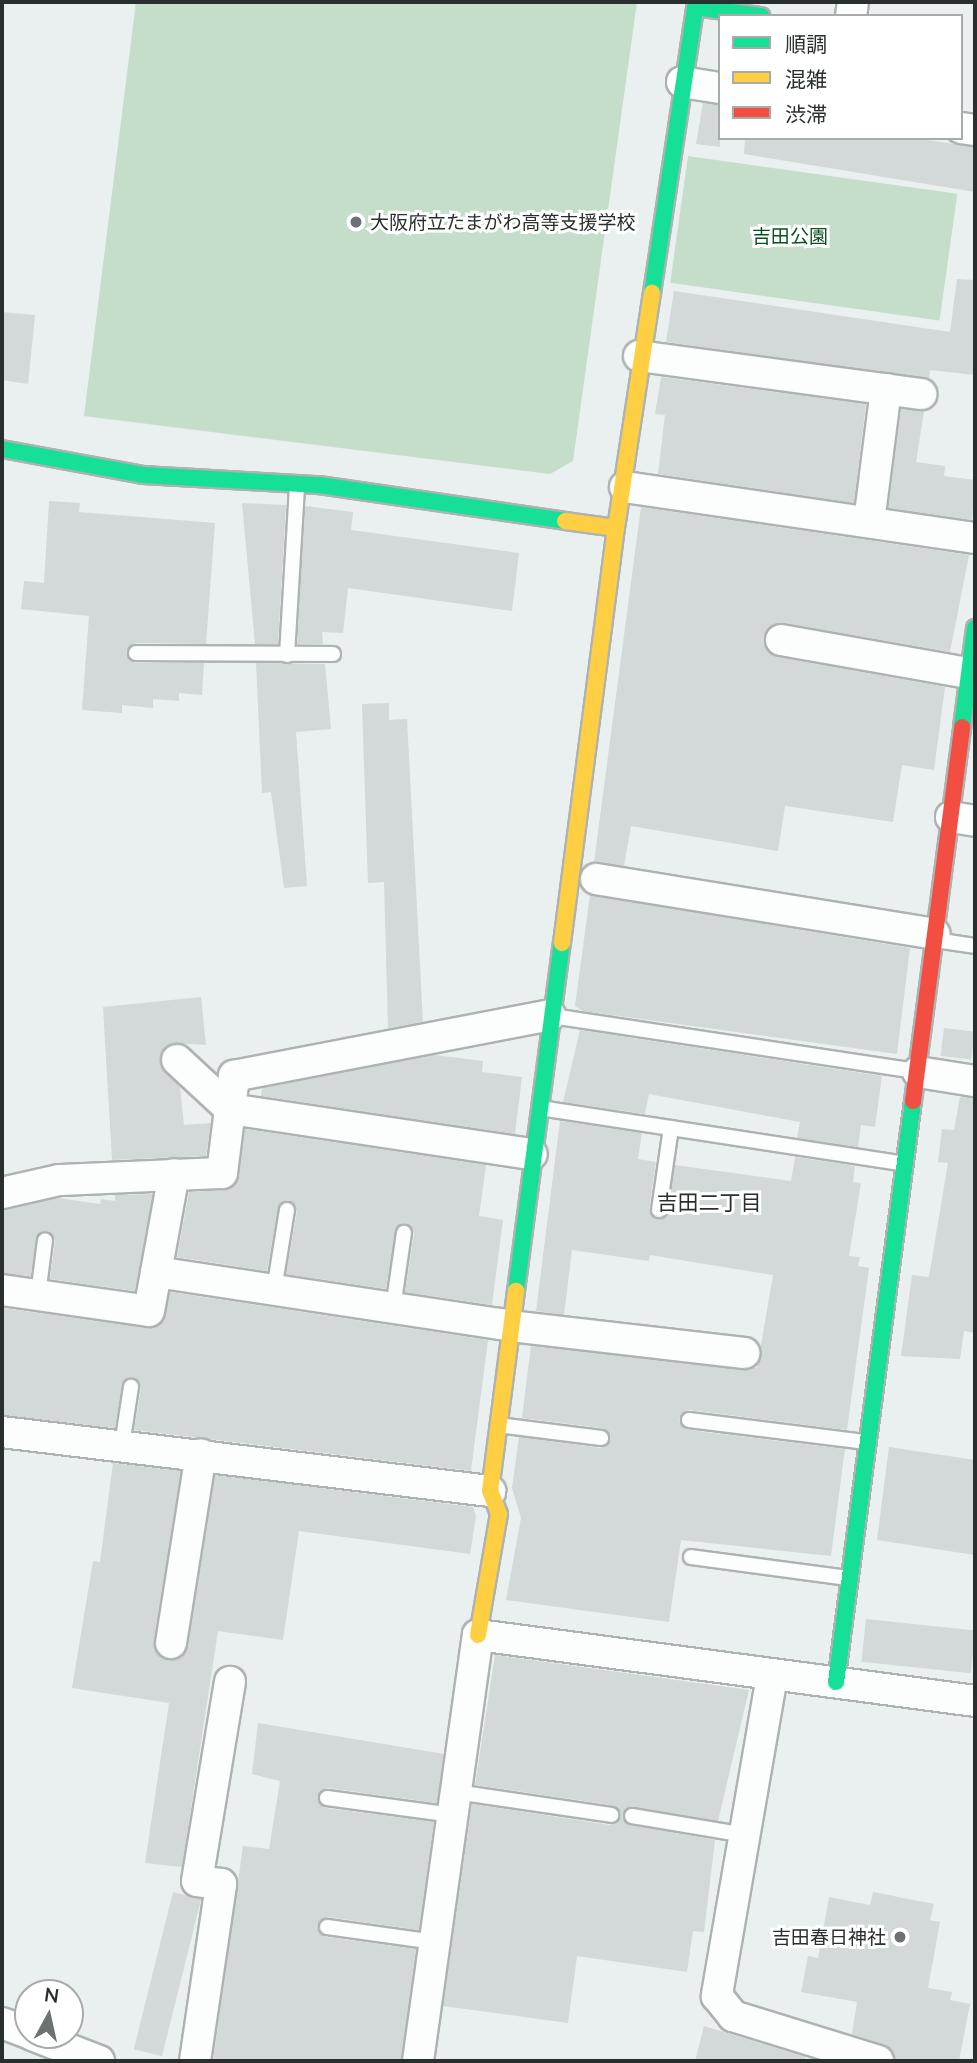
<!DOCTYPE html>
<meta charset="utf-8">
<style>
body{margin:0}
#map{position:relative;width:977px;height:2063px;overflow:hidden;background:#e9f0ef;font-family:Lato,"Noto Sans JP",sans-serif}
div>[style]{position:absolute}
.green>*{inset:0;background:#c4deca;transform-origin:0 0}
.building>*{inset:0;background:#d3d8d8;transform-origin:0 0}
.roads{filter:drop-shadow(2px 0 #aeb3b2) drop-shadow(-2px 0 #aeb3b2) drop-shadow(0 2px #aeb3b2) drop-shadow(0 -2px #aeb3b2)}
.lane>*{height:14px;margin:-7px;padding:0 7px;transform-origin:7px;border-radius:7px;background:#fcfdfd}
.street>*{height:30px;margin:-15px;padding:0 15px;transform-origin:15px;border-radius:15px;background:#fcfdfd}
.fast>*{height:16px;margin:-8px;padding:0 8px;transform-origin:8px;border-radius:8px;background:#16e098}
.slow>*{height:16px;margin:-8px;padding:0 8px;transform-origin:8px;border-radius:8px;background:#ffcf43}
.jam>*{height:16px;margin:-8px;padding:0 8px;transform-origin:8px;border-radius:8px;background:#f24e42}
.dots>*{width:19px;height:19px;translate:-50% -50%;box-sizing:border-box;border:4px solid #fff;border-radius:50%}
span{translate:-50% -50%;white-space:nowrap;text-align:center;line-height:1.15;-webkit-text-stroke:6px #fff;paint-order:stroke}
.poi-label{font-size:19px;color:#292e2e}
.left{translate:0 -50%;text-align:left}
.right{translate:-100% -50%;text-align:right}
.park-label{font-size:19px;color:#0a4f20}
.neighbourhood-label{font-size:21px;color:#292e2e}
.frame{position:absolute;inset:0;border:4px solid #292e2e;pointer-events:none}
.legend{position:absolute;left:718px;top:14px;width:245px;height:126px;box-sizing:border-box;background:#fff;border:2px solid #a9abab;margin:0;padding:9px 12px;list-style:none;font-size:21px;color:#292e2e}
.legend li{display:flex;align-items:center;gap:14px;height:35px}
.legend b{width:35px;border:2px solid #a9abab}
.north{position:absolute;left:14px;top:1979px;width:70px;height:70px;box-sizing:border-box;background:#fff;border:2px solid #a9abab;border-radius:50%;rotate:8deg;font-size:19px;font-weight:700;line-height:28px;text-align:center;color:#292e2e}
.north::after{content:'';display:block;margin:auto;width:24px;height:32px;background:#6c7272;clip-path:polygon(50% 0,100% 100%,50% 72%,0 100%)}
</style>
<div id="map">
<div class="green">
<i style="clip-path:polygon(136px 2px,637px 2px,573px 461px,550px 474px,84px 416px)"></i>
<i style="left:688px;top:156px;width:272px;height:128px;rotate:8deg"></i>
</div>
<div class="building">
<i style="clip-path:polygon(703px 103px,720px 105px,720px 147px,696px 144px)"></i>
<i style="clip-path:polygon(745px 138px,912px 138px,975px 147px,975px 192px,744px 154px)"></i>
<i style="clip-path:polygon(957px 279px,975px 280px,975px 375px,930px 370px,929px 379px,666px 342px,674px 291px,950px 332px)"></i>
<i style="clip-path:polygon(2px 312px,35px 315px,28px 384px,2px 380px)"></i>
<i style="clip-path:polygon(661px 377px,866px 404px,854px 503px,658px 474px,665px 415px,655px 414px)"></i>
<i style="clip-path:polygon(901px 409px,924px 411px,916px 462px,945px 466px,944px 476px,975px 480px,972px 520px,888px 508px)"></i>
<i style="clip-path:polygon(49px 501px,80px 503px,79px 512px,215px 523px,206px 644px,136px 643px,126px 652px,135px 663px,204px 663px,202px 695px,179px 693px,179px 701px,153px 699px,153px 708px,122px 705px,122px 713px,82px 710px,89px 616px,21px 609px,24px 581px,44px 583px)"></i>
<i style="clip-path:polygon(242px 503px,286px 505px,278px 644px,255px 644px)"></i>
<i style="clip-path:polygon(305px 506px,353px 512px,351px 530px,519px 553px,512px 611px,348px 588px,343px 633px,322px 632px,323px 644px,297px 644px)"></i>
<i style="clip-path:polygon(641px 507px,969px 555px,950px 652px,784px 623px,774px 624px,764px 636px,765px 647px,778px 657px,945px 687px,934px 770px,902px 765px,893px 822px,785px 806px,778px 851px,631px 826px,624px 866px,594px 862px)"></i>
<i style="clip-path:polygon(256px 663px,325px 664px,331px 729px,296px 732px,307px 886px,284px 888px,271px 792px,262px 793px)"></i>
<i style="clip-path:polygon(389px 703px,389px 720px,407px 719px,423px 1022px,388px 1028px,384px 882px,368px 883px,362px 704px)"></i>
<i style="clip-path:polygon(590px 895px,910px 948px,897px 1054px,583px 1011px,575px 1006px)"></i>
<i style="clip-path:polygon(201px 997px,206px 1045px,172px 1043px,160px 1057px,165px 1072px,180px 1087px,184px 1125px,211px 1123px,206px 1156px,112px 1160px,103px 1007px)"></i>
<i style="left:944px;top:1028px;width:31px;height:28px;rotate:7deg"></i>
<i style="clip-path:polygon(580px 1030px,882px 1076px,875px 1127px,861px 1125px,858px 1147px,797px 1138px,800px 1122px,649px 1094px,645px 1114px,563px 1102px)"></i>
<i style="clip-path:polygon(434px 1055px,483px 1061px,482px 1072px,522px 1077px,515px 1134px,261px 1096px,262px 1088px)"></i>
<i style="clip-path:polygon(960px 1097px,975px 1098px,975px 1333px,964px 1331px,960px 1359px,901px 1356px,912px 1275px,929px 1277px,948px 1163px,938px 1162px,942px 1129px,954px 1130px)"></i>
<i style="clip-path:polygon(560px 1121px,642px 1133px,638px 1159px,656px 1162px,649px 1209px,657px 1219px,668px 1212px,675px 1165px,791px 1181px,795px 1157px,855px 1166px,853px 1182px,861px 1183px,849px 1256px,860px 1257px,858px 1266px,869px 1268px,847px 1430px,690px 1410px,679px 1419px,688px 1430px,845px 1449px,831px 1556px,681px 1540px,669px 1622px,506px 1600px,521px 1518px,512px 1488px,519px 1437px,600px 1448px,611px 1439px,602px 1428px,522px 1418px,531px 1346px,757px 1368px,773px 1275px,650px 1255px,649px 1261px,572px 1250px,564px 1315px,536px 1311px)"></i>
<i style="clip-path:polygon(245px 1129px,486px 1165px,479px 1216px,503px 1220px,492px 1305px,405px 1292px,414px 1234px,405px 1223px,395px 1231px,386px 1289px,286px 1274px,297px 1211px,288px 1200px,278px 1208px,267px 1271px,177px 1257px,189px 1192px,223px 1190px,236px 1183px)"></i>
<i style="clip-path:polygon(153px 1194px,135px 1291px,50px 1279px,55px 1241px,47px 1231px,36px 1238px,31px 1276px,2px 1273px,4px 1210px,57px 1198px,100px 1204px,101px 1199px,115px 1201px,115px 1195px)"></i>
<i style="clip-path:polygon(170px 1292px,488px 1340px,471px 1471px,134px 1430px,141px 1388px,132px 1377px,122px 1385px,115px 1428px,2px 1415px,2px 1308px,147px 1328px,163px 1322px)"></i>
<i style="clip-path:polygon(889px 1447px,975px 1460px,975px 1555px,877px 1540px)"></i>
<i style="clip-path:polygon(113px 1463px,181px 1471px,154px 1640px,160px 1656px,169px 1660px,184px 1654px,188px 1646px,215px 1475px,473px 1507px,476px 1516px,470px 1554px,299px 1531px,283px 1640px,218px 1631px,182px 1867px,145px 1863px,169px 1703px,72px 1688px,93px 1561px,100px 1562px)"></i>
<i style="left:866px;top:1619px;width:110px;height:43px;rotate:6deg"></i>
<i style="clip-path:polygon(495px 1655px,749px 1690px,718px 1821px,634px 1807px,623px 1814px,630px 1825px,715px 1840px,704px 1932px,693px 1931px,687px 1972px,577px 1956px,568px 2023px,443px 2006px,472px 1804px,610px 1825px,620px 1817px,612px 1805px,475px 1785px)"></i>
<i style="clip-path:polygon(258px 1723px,444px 1754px,437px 1803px,328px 1788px,318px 1796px,326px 1808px,434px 1822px,419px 1930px,328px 1917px,318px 1925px,326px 1937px,416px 1949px,401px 2061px,213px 2060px,243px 1846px,269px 1849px,280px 1781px,252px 1774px)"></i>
<i style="left:173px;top:1892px;width:29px;height:162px;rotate:14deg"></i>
<i style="clip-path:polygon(873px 1892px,934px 1904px,930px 1920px,940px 1922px,928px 1988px,952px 1992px,950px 2000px,970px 2004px,959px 2061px,895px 2061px,884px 2045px,852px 2034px,857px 2002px,801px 1992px,808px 1956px,818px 1958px,829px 1897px,870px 1905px)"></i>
<i style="clip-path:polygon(704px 2026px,805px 2057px,805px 2061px,695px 2061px)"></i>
</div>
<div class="roads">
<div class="lane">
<i style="left:136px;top:653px;width:197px;rotate:0.3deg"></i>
<i style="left:287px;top:655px;width:170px;rotate:-86.6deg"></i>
<i style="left:935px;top:940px;width:40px;rotate:8.5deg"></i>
<i style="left:552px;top:1016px;width:368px;rotate:8.6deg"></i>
<i style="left:540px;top:1108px;width:368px;rotate:8.7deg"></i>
<i style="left:659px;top:1210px;width:83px;rotate:-81.7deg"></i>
<i style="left:274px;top:1290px;width:81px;rotate:-80.8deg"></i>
<i style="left:38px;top:1295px;width:55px;rotate:-82.7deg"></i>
<i style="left:393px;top:1308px;width:76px;rotate:-81.7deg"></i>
<i style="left:689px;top:1420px;width:177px;rotate:7.1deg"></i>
<i style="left:498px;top:1425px;width:104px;rotate:7.2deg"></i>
<i style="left:122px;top:1445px;width:59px;rotate:-81.2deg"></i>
<i style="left:691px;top:1557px;width:159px;rotate:7.6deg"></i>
<i style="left:456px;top:1792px;width:157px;rotate:8.4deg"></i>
<i style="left:327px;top:1798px;width:127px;rotate:7.7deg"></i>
<i style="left:632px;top:1816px;width:115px;rotate:9.5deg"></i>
<i style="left:327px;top:1927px;width:109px;rotate:7.9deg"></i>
</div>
<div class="street">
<i style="left:851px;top:16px;width:14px;rotate:-82deg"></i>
<i style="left:682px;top:82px;width:38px;rotate:9deg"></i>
<i style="left:961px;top:128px;width:14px;rotate:8deg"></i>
<i style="left:639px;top:356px;width:285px;rotate:7.7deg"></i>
<i style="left:625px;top:487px;width:354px;rotate:8.3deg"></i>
<i style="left:869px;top:522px;width:134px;rotate:-82.7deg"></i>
<i style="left:781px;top:640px;width:191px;rotate:10deg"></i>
<i style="left:951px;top:817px;width:24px;rotate:9deg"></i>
<i style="left:596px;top:879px;width:343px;rotate:9.2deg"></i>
<i style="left:177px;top:1060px;width:72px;rotate:42.8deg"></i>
<i style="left:230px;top:1109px;width:305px;rotate:8.5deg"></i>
<i style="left:918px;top:1072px;width:58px;rotate:9deg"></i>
<i style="left:2px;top:1193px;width:58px;rotate:-12.8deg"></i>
<i style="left:59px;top:1180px;width:163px;rotate:-2.5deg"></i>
<i style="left:222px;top:1173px;width:98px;rotate:-82.9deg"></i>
<i style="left:234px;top:1076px;width:322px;rotate:-10.9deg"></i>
<i style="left:156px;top:1272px;width:359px;rotate:8.6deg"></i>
<i style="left:511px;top:1326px;width:235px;rotate:6.6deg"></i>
<i style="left:2px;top:1290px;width:148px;rotate:8.1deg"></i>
<i style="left:149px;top:1311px;width:139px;rotate:-79.7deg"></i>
<i style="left:2px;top:1432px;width:492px;rotate:6.9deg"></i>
<i style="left:171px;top:1643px;width:191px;rotate:-81deg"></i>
<i style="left:772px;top:1676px;width:325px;rotate:99.8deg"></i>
<i style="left:717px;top:1996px;width:26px;rotate:51deg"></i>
<i style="left:733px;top:2016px;width:152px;rotate:17.2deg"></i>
<i style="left:2px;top:2023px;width:28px;rotate:21deg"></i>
<i style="left:32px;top:2035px;width:72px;rotate:21.2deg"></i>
<i style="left:195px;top:2061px;width:179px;rotate:-81.6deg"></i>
<i style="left:221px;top:1884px;width:24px;rotate:-173deg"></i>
<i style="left:197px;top:1881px;width:202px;rotate:-80.6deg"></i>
<i style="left:418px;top:2061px;width:430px;rotate:-82deg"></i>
<i style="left:478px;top:1635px;width:501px;rotate:7.56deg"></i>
</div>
<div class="fast">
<i style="left:652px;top:293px;width:289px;rotate:-81.4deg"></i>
<i style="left:695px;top:7px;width:67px;rotate:7.8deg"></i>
<i style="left:2px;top:449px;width:143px;rotate:10.4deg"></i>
<i style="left:143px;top:475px;width:176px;rotate:3.3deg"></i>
<i style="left:319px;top:485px;width:249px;rotate:8.3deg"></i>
<i style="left:962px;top:727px;width:100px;rotate:-82.5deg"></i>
<i style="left:516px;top:1291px;width:351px;rotate:-82.5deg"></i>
<i style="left:836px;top:1682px;width:586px;rotate:-82.45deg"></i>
</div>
<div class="slow">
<i style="left:565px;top:521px;width:51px;rotate:7.8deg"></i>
<i style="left:616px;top:528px;width:238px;rotate:-81.3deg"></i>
<i style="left:562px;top:943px;width:418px;rotate:-82.6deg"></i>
<i style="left:478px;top:1635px;width:123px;rotate:-80.2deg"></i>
<i style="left:499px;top:1514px;width:25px;rotate:-111deg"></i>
<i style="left:490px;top:1491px;width:202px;rotate:-82.6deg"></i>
</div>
<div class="jam">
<i style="left:913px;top:1101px;width:377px;rotate:-82.5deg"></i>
</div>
</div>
<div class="dots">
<i style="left:356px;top:222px;background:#6c7272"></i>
<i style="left:900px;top:1937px;background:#6c7272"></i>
</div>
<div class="poi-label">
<span class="left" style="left:370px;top:222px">大阪府立たまがわ高等支援学校</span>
<span class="right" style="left:886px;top:1937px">吉田春日神社</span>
</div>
<div class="park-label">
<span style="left:790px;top:236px">吉田公園</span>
</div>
<div class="neighbourhood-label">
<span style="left:709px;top:1202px">吉田二丁目</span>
</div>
<div class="frame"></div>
<ul class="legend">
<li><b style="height:9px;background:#16e098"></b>順調</li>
<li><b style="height:9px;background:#ffcf43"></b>混雑</li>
<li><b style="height:9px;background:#f24e42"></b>渋滞</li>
</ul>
<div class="north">N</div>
</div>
